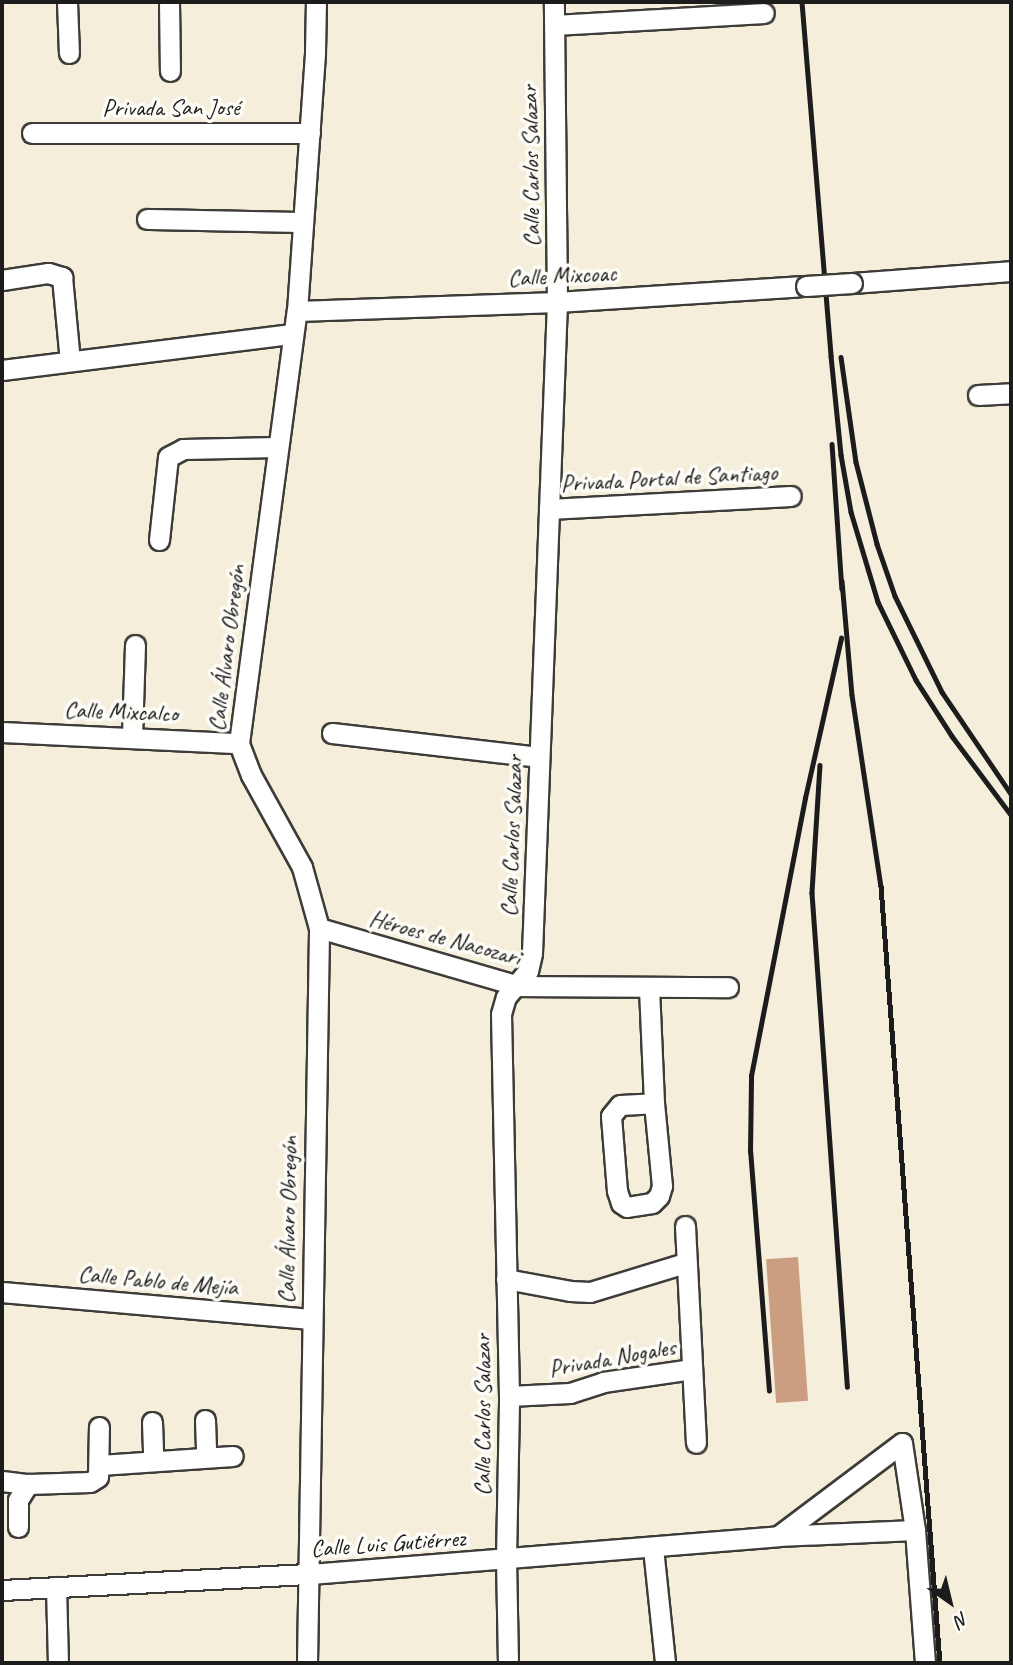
<!DOCTYPE html>
<meta charset="utf-8">
<style>
body{margin:0}
#map{position:relative;width:1013px;height:1665px;overflow:hidden;background:#f5eeda;font-family:Caveat,sans-serif}
div>[style]{position:absolute}
.building>*{inset:0;background:#cb9e82;transform-origin:0 0}
.roads{filter:drop-shadow(2px 0 #3d3c38) drop-shadow(-2px 0 #3d3c38) drop-shadow(0 2px #3d3c38) drop-shadow(0 -2px #3d3c38)}
.minor>*{height:19px;margin:-9.5px;padding:0 9.5px;transform-origin:9.5px;border-radius:9.5px;background:#fff}
.rail>*{height:4.5px;margin:-2.25px;padding:0 2.25px;transform-origin:2.25px;border-radius:2.25px;background:#1c1c1c}
.bridges{filter:drop-shadow(2px 0 #3d3c38) drop-shadow(-2px 0 #3d3c38) drop-shadow(0 2px #3d3c38) drop-shadow(0 -2px #3d3c38)}
.minor-bridge>*{height:19px;margin:-9.5px;padding:0 9.5px;transform-origin:9.5px;border-radius:9.5px;background:#fff}
span{translate:-50% -50%;white-space:nowrap;text-align:center;line-height:1.15;-webkit-text-stroke:7px #fdfcf7;paint-order:stroke}
.street-label{font-size:24px;color:#1c1c1c}
.frame{position:absolute;inset:0;border:4px solid #1c1c1c;pointer-events:none}
.north{position:absolute;left:915px;top:1567px;width:70px;height:70px;-webkit-text-stroke:5px #fdfcf7;paint-order:stroke;rotate:146deg;font-size:19px;font-weight:700;line-height:28px;text-align:center;color:#1c1c1c}
.north::after{content:'';display:block;margin:auto;width:24px;height:32px;background:#1c1c1c;clip-path:polygon(50% 0,100% 100%,50% 72%,0 100%)}
</style>
<div id="map">
<div class="building">
<i style="left:798px;top:1257px;width:144px;height:32px;rotate:86deg"></i>
</div>
<div class="roads">
<div class="minor">
<i style="left:67px;top:2px;width:51px;rotate:87.8deg"></i>
<i style="left:169px;top:2px;width:69px;rotate:89.2deg"></i>
<i style="left:555px;top:25px;width:209px;rotate:-3.3deg"></i>
<i style="left:32px;top:133px;width:278px"></i>
<i style="left:147px;top:219px;width:156px;rotate:1.1deg"></i>
<i style="left:2px;top:280px;width:47px;rotate:-8.7deg"></i>
<i style="left:48px;top:273px;width:15px;rotate:16deg"></i>
<i style="left:62px;top:277px;width:84px;rotate:84.6deg"></i>
<i style="left:852px;top:283px;width:159px;rotate:-4.3deg"></i>
<i style="left:297px;top:311px;width:260px;rotate:-2deg"></i>
<i style="left:557px;top:302px;width:250px;rotate:-3.7deg"></i>
<i style="left:2px;top:370px;width:292px;rotate:-7.1deg"></i>
<i style="left:978px;top:395px;width:33px;rotate:-3deg"></i>
<i style="left:549px;top:509px;width:242px;rotate:-3.1deg"></i>
<i style="left:159px;top:540px;width:83px;rotate:-83.8deg"></i>
<i style="left:168px;top:457px;width:17px;rotate:-28deg"></i>
<i style="left:183px;top:449px;width:94px;rotate:-1.2deg"></i>
<i style="left:2px;top:732px;width:237px;rotate:2.7deg"></i>
<i style="left:332px;top:733px;width:208px;rotate:6.6deg"></i>
<i style="left:132px;top:736px;width:91px;rotate:-88.1deg"></i>
<i style="left:319px;top:928px;width:207px;rotate:16.2deg"></i>
<i style="left:518px;top:986px;width:210px;rotate:0.3deg"></i>
<i style="left:649px;top:988px;width:115px;rotate:87.5deg"></i>
<i style="left:654px;top:1103px;width:83px;rotate:84.5deg"></i>
<i style="left:662px;top:1186px;width:10px;rotate:107deg"></i>
<i style="left:659px;top:1196px;width:10px;rotate:135deg"></i>
<i style="left:652px;top:1203px;width:25px;rotate:171deg"></i>
<i style="left:627px;top:1207px;width:7px;rotate:-146deg"></i>
<i style="left:621px;top:1203px;width:13px;rotate:-108deg"></i>
<i style="left:617px;top:1191px;width:75px;rotate:-94.6deg"></i>
<i style="left:611px;top:1116px;width:14px;rotate:-51deg"></i>
<i style="left:620px;top:1105px;width:34px;rotate:-3deg"></i>
<i style="left:685px;top:1226px;width:217px;rotate:87.1deg"></i>
<i style="left:506px;top:1279px;width:65px;rotate:10.6deg"></i>
<i style="left:570px;top:1291px;width:20px;rotate:3deg"></i>
<i style="left:590px;top:1292px;width:99px;rotate:-17deg"></i>
<i style="left:2px;top:1292px;width:309px;rotate:5deg"></i>
<i style="left:509px;top:1396px;width:61px;rotate:-2.8deg"></i>
<i style="left:570px;top:1393px;width:35px;rotate:-18deg"></i>
<i style="left:603px;top:1382px;width:90px;rotate:-8.3deg"></i>
<i style="left:205px;top:1420px;width:37px;rotate:88deg"></i>
<i style="left:152px;top:1422px;width:38px;rotate:88deg"></i>
<i style="left:100px;top:1465px;width:133px;rotate:-3.9deg"></i>
<i style="left:2px;top:1481px;width:26px;rotate:7deg"></i>
<i style="left:18px;top:1527px;width:27px;rotate:-90deg"></i>
<i style="left:18px;top:1500px;width:19px;rotate:-58deg"></i>
<i style="left:28px;top:1484px;width:62px;rotate:-1.8deg"></i>
<i style="left:90px;top:1482px;width:9px;rotate:-32deg"></i>
<i style="left:98px;top:1477px;width:50px;rotate:-88.9deg"></i>
<i style="left:778px;top:1536px;width:155px;rotate:-36.9deg"></i>
<i style="left:902px;top:1443px;width:88px;rotate:81.5deg"></i>
<i style="left:915px;top:1530px;width:133px;rotate:85.7deg"></i>
<i style="left:653px;top:1548px;width:116px;rotate:84deg"></i>
<i style="left:56px;top:1587px;width:76px;rotate:88.5deg"></i>
<i style="left:2px;top:1590px;width:308px;rotate:-3deg"></i>
<i style="left:310px;top:1574px;width:470px;rotate:-4.6deg"></i>
<i style="left:778px;top:1536px;width:137px;rotate:-2.5deg"></i>
<i style="left:307px;top:1663px;width:735px;rotate:-89.06deg"></i>
<i style="left:319px;top:928px;width:63px;rotate:-105.6deg"></i>
<i style="left:302px;top:867px;width:105px;rotate:-119deg"></i>
<i style="left:251px;top:775px;width:34px;rotate:-111deg"></i>
<i style="left:239px;top:743px;width:436px;rotate:-82.4deg"></i>
<i style="left:297px;top:311px;width:260px;rotate:-86deg"></i>
<i style="left:315px;top:52px;width:50px;rotate:-88.9deg"></i>
<i style="left:508px;top:1663px;width:104px;rotate:-91.1deg"></i>
<i style="left:506px;top:1559px;width:163px;rotate:-88.9deg"></i>
<i style="left:509px;top:1396px;width:382px;rotate:-91.2deg"></i>
<i style="left:501px;top:1014px;width:18px;rotate:-74deg"></i>
<i style="left:506px;top:997px;width:34px;rotate:-50deg"></i>
<i style="left:528px;top:971px;width:18px;rotate:-77deg"></i>
<i style="left:532px;top:953px;width:651px;rotate:-87.8deg"></i>
<i style="left:557px;top:302px;width:300px;rotate:-90.6deg"></i>
</div>
</div>
<div class="rail">
<i style="left:802px;top:2px;width:355px;rotate:85.3deg"></i>
<i style="left:831px;top:356px;width:100px;rotate:84.2deg"></i>
<i style="left:841px;top:455px;width:58px;rotate:80deg"></i>
<i style="left:851px;top:512px;width:94px;rotate:73.3deg"></i>
<i style="left:878px;top:602px;width:87px;rotate:64deg"></i>
<i style="left:916px;top:680px;width:67px;rotate:57.3deg"></i>
<i style="left:952px;top:736px;width:99px;rotate:53.2deg"></i>
<i style="left:841px;top:357px;width:106px;rotate:81.9deg"></i>
<i style="left:856px;top:462px;width:85px;rotate:75.6deg"></i>
<i style="left:877px;top:544px;width:55px;rotate:70.9deg"></i>
<i style="left:895px;top:596px;width:107px;rotate:63.9deg"></i>
<i style="left:942px;top:692px;width:123px;rotate:55.9deg"></i>
<i style="left:832px;top:444px;width:145px;rotate:86.1deg"></i>
<i style="left:842px;top:581px;width:114px;rotate:85deg"></i>
<i style="left:852px;top:695px;width:193px;rotate:81.4deg"></i>
<i style="left:881px;top:886px;width:779px;rotate:85.66deg"></i>
<i style="left:820px;top:765px;width:128px;rotate:93.6deg"></i>
<i style="left:812px;top:893px;width:495px;rotate:85.9deg"></i>
<i style="left:769px;top:1391px;width:240px;rotate:-94.5deg"></i>
<i style="left:750px;top:1152px;width:76px;rotate:-89.2deg"></i>
<i style="left:751px;top:1076px;width:283px;rotate:-79deg"></i>
<i style="left:805px;top:798px;width:164px;rotate:-77.3deg"></i>
</div>
<div class="bridges">
<div class="minor-bridge">
<i style="left:806px;top:286px;width:46px;rotate:-3.7deg"></i>
</div>
</div>
<div class="street-label">
<span style="left:171px;top:108px">Privada San José</span>
<span style="left:531px;top:166px;rotate:-91deg">Calle Carlos Salazar</span>
<span style="left:562px;top:276px;rotate:-3deg">Calle Mixcoac</span>
<span style="left:669px;top:478px;rotate:-3deg">Privada Portal de Santiago</span>
<span style="left:227px;top:648px;rotate:-83deg">Calle Álvaro Obregón</span>
<span style="left:121px;top:712px;rotate:2deg">Calle Mixcalco</span>
<span style="left:512px;top:836px;rotate:-88deg">Calle Carlos Salazar</span>
<span style="left:445px;top:938px;rotate:15deg">Héroes de Nacozari</span>
<span style="left:288px;top:1220px;rotate:-89deg">Calle Álvaro Obregón</span>
<span style="left:158px;top:1281px;rotate:5deg">Calle Pablo de Mejía</span>
<span style="left:612px;top:1358px;rotate:-10deg">Privada Nogales</span>
<span style="left:483px;top:1415px;rotate:-90deg">Calle Carlos Salazar</span>
<span style="left:388px;top:1544px;rotate:-4deg">Calle Luis Gutiérrez</span>
</div>
<div class="frame"></div>
<div class="north">N</div>
</div>
